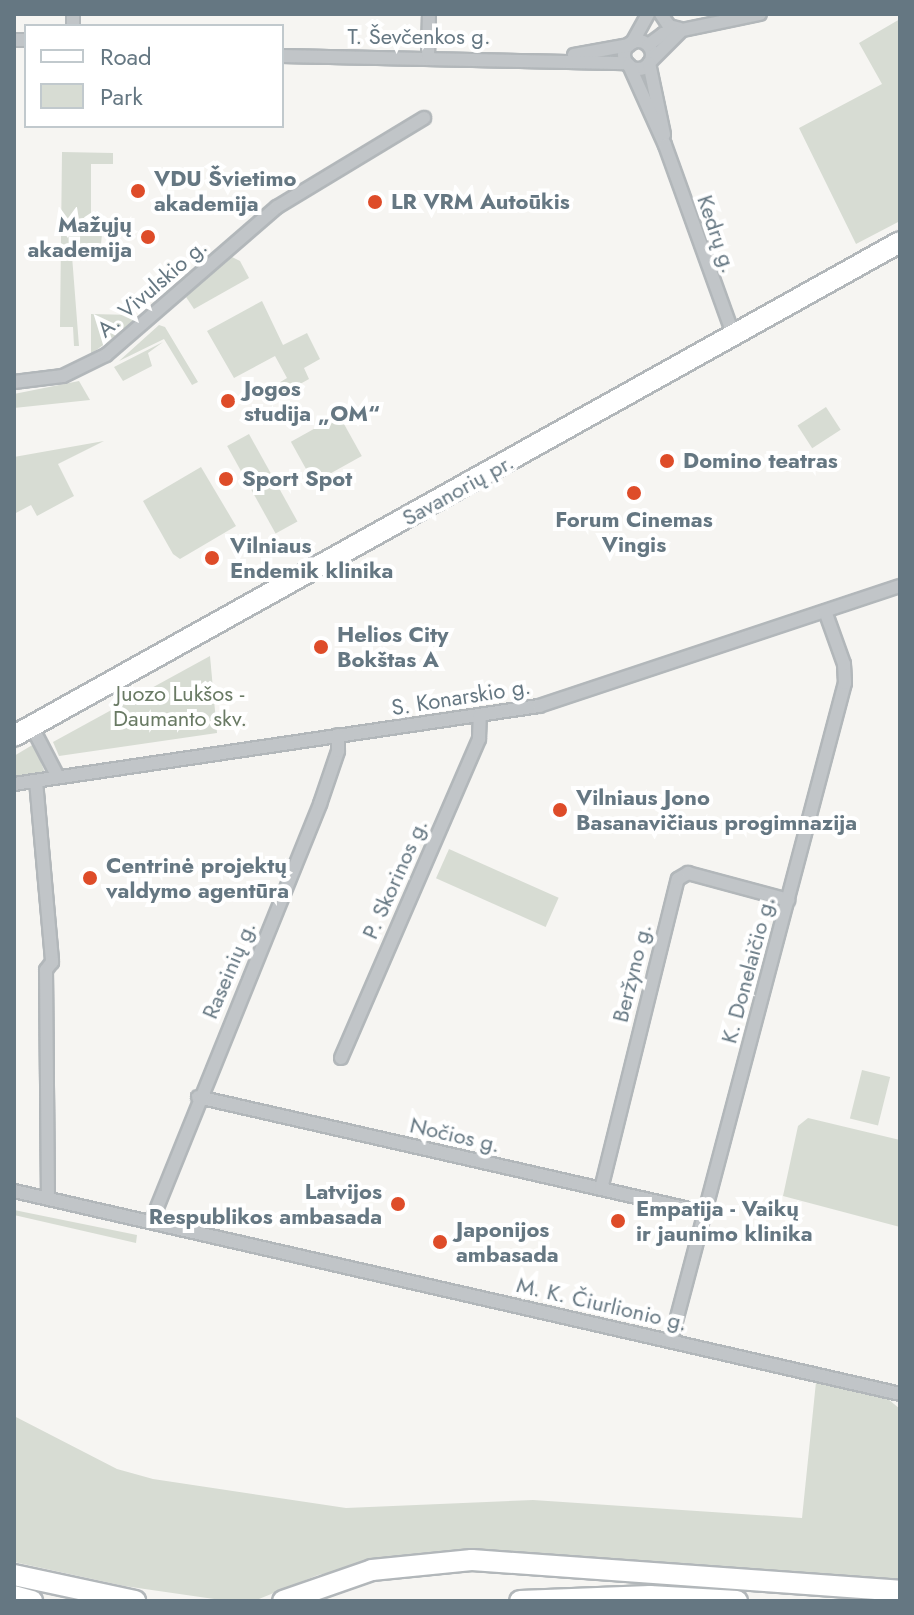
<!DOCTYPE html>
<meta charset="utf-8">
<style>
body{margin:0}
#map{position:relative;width:914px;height:1615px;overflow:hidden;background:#f6f5f2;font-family:Jost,sans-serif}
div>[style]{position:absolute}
.green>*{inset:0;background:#d7dcd3;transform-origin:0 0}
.roads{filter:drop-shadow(2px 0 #b2b7ba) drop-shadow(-2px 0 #b2b7ba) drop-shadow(0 2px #b2b7ba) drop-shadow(0 -2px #b2b7ba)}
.minor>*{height:12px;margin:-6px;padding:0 6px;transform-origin:6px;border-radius:6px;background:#c1c5c8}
.minor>.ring{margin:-6px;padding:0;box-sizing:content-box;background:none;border:12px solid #c1c5c8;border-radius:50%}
.primary>*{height:20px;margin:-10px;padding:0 10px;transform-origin:10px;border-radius:10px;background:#fff}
.trunk>*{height:20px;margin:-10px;padding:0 10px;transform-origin:10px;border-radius:10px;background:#fff}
.dots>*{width:22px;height:22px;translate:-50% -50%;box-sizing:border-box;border:4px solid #fff;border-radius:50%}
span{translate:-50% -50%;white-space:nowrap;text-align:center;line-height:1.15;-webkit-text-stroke:8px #fff;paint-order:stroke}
.street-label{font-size:22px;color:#657782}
.poi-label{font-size:22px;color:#657782;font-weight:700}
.left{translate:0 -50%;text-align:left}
.right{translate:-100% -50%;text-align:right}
.park-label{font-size:22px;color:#697a64}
.frame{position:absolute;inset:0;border:16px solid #657782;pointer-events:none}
.legend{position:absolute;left:24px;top:24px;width:260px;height:104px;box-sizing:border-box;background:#fff;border:2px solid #c1c9cd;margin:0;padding:10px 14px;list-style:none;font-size:24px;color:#657782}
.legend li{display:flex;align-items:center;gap:16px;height:40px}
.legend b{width:40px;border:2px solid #c1c9cd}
</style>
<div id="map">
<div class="green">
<i style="clip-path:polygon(900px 19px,900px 221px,856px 244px,799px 128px,882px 84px,859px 43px)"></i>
<i style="clip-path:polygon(62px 152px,113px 153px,113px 164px,91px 164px,91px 214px,104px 215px,101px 244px,93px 245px,93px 251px,75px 250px,72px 256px,79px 346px,74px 346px,73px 327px,60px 327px)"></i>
<i style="clip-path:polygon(228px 255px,240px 261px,249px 278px,194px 309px,186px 297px)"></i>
<i style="clip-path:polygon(262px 301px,283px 345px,307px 333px,320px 359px,304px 368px,309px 379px,268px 402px,262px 393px,287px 378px,275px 356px,234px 378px,207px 331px)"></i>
<i style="clip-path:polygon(91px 314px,133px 315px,134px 322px,91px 354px)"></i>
<i style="clip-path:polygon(159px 325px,165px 327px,198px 382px,192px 385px,164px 339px,119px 361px)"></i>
<i style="clip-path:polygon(163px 342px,148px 353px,152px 366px,123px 381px,114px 367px)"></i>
<i style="clip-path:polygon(79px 381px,90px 400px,14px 408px,14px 394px)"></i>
<i style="left:826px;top:407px;width:27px;height:34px;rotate:57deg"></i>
<i style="left:339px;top:415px;width:47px;height:55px;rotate:61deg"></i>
<i style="left:249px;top:434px;width:100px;height:25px;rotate:61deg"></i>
<i style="clip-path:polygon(104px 441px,58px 464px,74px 496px,37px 516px,31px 505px,14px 514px,14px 457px)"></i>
<i style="clip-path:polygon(201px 467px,236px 526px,180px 559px,173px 554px,143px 501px)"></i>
<i style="clip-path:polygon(210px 656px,217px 733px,59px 756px,53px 742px)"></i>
<i style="clip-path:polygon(34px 744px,45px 773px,14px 779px,14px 756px)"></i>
<i style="left:449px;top:849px;width:120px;height:32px;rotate:24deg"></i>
<i style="left:862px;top:1070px;width:29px;height:50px;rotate:14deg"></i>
<i style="clip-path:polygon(808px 1118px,900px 1140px,900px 1227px,783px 1196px,798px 1126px)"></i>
<i style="clip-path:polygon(14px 1210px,137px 1235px,136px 1243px,14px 1215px)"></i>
<i style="clip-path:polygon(816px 1382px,888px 1399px,900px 1409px,900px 1585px,376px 1563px,318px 1575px,254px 1601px,228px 1601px,124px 1586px,14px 1562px,14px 1416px,117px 1469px,153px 1479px,346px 1508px,533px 1500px,802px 1518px)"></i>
</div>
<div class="roads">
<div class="minor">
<i style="left:661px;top:14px;width:14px;rotate:56deg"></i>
<i style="left:669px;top:26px;width:11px;rotate:15deg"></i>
<i style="left:73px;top:26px;width:12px;rotate:-90deg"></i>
<i style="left:14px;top:40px;width:12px"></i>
<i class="ring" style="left:624px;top:41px;width:16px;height:16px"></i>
<i style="left:632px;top:43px;width:33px;rotate:-61deg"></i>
<i style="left:648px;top:45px;width:19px;rotate:-36deg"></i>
<i style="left:663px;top:34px;width:99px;rotate:-11.7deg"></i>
<i style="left:574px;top:55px;width:56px;rotate:-10.3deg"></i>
<i style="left:282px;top:56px;width:345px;rotate:1.2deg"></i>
<i style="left:428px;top:57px;width:43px;rotate:-88.7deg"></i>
<i style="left:651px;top:61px;width:41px;rotate:-45deg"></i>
<i style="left:649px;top:63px;width:73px;rotate:78.1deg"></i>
<i style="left:629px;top:65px;width:88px;rotate:65.8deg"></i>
<i style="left:665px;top:145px;width:201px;rotate:70.2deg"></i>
<i style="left:14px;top:382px;width:49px;rotate:-7deg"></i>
<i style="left:63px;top:376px;width:48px;rotate:-26deg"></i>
<i style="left:106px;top:355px;width:226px;rotate:-40.9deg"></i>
<i style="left:277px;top:207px;width:172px;rotate:-31.2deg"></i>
<i style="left:32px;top:727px;width:54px;rotate:62.5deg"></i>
<i style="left:36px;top:781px;width:182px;rotate:84.9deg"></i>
<i style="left:52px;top:962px;width:10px;rotate:127deg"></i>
<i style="left:46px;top:970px;width:228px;rotate:89.5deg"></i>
<i style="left:14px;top:784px;width:531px;rotate:-8.45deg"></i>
<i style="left:539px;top:706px;width:380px;rotate:-18.4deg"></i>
<i style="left:341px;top:1058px;width:348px;rotate:-66.6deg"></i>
<i style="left:479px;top:739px;width:24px;rotate:-88deg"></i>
<i style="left:198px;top:1097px;width:517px;rotate:12.85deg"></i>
<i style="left:601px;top:1189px;width:319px;rotate:-76.1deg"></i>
<i style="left:678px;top:879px;width:12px;rotate:-31deg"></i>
<i style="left:688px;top:873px;width:104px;rotate:15.1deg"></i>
<i style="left:14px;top:1191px;width:909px;rotate:12.9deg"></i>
<i style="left:152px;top:1220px;width:449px;rotate:-68deg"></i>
<i style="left:320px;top:804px;width:56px;rotate:-71.2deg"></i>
<i style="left:338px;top:751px;width:16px;rotate:-90deg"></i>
<i style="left:671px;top:1340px;width:680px;rotate:-75.17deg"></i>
<i style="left:845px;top:683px;width:19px;rotate:-93deg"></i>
<i style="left:844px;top:664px;width:56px;rotate:-109.7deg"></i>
</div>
<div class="primary">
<i style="left:14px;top:736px;width:1014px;rotate:-29.14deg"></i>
</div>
<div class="trunk">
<i style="left:14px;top:1575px;width:124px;rotate:12.1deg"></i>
<i style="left:14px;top:1596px;width:19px;rotate:16deg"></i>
<i style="left:283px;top:1601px;width:94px;rotate:-19.2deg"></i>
<i style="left:372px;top:1570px;width:100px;rotate:-5.7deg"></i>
<i style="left:472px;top:1560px;width:429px;rotate:4.1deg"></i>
<i style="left:520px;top:1601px;width:130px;rotate:-2.2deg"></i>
<i style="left:650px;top:1596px;width:87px;rotate:3.3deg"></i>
</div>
</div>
<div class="dots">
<i style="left:138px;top:191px;background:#de4c29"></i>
<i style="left:375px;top:202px;background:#de4c29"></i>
<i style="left:148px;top:237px;background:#de4c29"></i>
<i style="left:228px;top:401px;background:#de4c29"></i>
<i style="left:667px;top:461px;background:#de4c29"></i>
<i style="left:226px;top:479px;background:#de4c29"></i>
<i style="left:634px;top:493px;background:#de4c29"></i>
<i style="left:212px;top:558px;background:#de4c29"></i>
<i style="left:321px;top:647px;background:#de4c29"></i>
<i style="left:560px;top:810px;background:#de4c29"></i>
<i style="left:90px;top:878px;background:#de4c29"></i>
<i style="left:398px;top:1204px;background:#de4c29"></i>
<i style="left:618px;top:1221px;background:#de4c29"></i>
<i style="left:440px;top:1242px;background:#de4c29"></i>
</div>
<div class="street-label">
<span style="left:419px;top:37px">T. Ševčenkos g.</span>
<span style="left:717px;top:234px;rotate:71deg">Kedrų g.</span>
<span style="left:152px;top:288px;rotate:-41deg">A. Vivulskio g.</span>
<span style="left:458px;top:490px;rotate:-29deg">Savanorių pr.</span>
<span style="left:461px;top:697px;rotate:-9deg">S. Konarskio g.</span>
<span style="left:395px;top:879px;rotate:-66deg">P. Skorinos g.</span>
<span style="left:229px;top:970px;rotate:-67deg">Raseinių g.</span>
<span style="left:748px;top:970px;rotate:-75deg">K. Donelaičio g.</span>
<span style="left:632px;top:973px;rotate:-76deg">Beržyno g.</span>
<span style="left:455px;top:1135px;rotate:13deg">Nočios g.</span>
<span style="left:602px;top:1304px;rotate:13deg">M. K. Čiurlionio g.</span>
</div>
<div class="poi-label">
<span class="left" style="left:154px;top:191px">VDU Švietimo<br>akademija</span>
<span class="left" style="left:391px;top:202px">LR VRM Autoūkis</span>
<span class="right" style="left:132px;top:237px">Mažųjų<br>akademija</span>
<span class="left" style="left:244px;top:401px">Jogos<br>studija „OM“</span>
<span class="left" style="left:683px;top:461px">Domino teatras</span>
<span class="left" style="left:242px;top:479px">Sport Spot</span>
<span style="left:634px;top:532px">Forum Cinemas<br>Vingis</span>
<span class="left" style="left:230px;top:558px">Vilniaus<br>Endemik klinika</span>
<span class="left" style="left:337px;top:647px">Helios City<br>Bokštas A</span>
<span class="left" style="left:576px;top:810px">Vilniaus Jono<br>Basanavičiaus progimnazija</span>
<span class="left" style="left:106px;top:878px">Centrinė projektų<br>valdymo agentūra</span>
<span class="right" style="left:382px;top:1204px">Latvijos<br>Respublikos ambasada</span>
<span class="left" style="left:636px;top:1221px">Empatija - Vaikų<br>ir jaunimo klinika</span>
<span class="left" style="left:456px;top:1242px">Japonijos<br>ambasada</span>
</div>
<div class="park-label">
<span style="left:180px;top:706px">Juozo Lukšos -<br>Daumanto skv.</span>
</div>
<div class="frame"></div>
<ul class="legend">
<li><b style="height:10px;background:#fff"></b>Road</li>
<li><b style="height:22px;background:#d7dcd3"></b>Park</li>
</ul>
</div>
